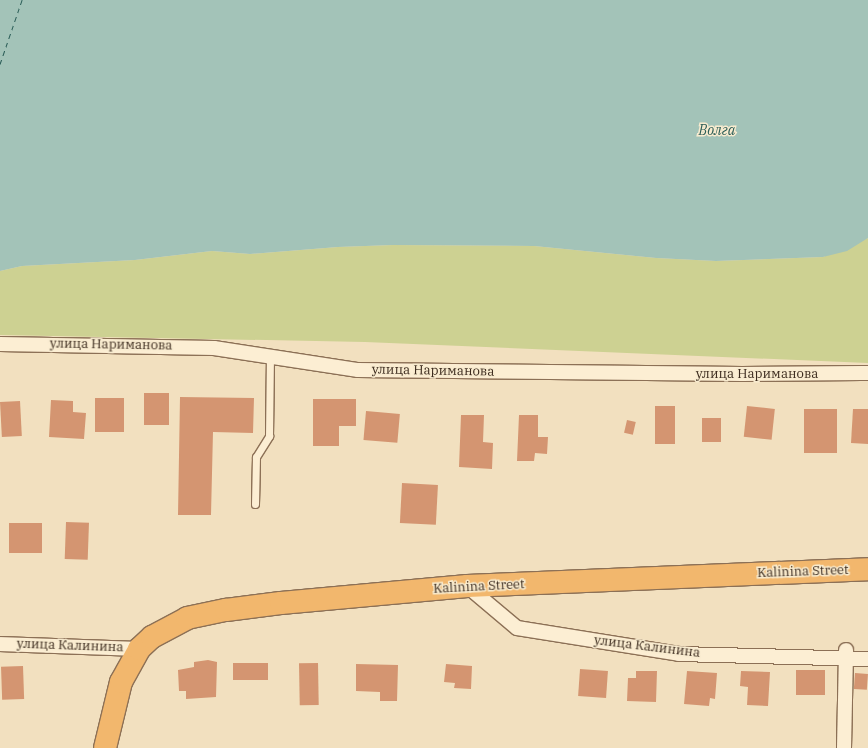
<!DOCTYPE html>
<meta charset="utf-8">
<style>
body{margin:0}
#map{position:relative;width:868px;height:748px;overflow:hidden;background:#f2e0bf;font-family:"IBM Plex Serif",serif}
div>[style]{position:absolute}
.green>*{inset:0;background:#cdd192}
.water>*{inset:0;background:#a3c3b8}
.ferry>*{height:1px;margin-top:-0.5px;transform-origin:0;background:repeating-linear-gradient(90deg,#295c56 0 5px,transparent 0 9px)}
.building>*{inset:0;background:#d49571;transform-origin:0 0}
.roads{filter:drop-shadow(1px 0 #8c7056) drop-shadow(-1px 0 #8c7056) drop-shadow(0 1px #8c7056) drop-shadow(0 -1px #8c7056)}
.service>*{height:7px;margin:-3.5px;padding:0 3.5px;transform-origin:3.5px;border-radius:3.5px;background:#fceed3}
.minor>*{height:14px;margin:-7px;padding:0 7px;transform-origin:7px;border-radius:7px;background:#fceed3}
.trunk>*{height:22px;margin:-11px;padding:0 11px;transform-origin:11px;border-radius:11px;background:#f2b76d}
span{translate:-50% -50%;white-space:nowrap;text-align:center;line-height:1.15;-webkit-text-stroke:3px #f8ebcf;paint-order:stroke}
.street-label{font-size:13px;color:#3a291c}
.water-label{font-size:14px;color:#295c56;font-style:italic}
</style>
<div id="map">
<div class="green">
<i style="clip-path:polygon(868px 238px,868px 363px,365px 342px,0 335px,0 271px,22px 266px,135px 260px,212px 251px,250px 254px,338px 247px,393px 245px,534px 246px,656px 258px,716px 261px,823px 257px)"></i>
</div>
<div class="water">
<i style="clip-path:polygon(0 0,868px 0,868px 238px,847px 251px,823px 257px,716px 261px,656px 258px,534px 246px,393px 245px,338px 247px,250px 254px,212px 251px,135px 260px,22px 266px,0 271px)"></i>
</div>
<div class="ferry">
<i style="left:0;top:64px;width:68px;rotate:-71deg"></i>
</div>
<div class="building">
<i style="left:144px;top:393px;width:25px;height:32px"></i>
<i style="clip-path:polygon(180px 397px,254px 398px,253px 433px,213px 432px,211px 515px,178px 515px)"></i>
<i style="left:95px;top:398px;width:29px;height:34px"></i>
<i style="clip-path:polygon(313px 399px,356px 399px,356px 426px,339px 426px,339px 446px,313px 446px)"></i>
<i style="clip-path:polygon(51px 400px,73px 401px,73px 412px,86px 413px,84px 439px,49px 437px)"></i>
<i style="left:20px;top:401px;width:35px;height:20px;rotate:87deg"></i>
<i style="left:675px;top:406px;width:38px;height:20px;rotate:90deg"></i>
<i style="left:747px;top:406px;width:28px;height:31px;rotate:6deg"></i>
<i style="left:837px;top:409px;width:44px;height:33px;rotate:90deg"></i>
<i style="clip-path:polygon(853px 409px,868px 409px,868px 444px,851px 443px)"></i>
<i style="left:366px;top:411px;width:34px;height:29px;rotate:5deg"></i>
<i style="clip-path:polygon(461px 415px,484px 415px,483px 442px,493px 443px,492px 469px,459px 467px)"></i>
<i style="clip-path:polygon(519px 415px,538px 415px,538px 437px,548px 437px,547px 454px,535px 453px,534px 461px,517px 461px)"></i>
<i style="left:702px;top:418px;width:19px;height:24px"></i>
<i style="left:627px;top:420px;width:9px;height:13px;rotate:13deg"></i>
<i style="left:402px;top:483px;width:36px;height:40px;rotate:3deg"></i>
<i style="left:66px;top:522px;width:23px;height:37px;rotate:2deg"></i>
<i style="left:9px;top:523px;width:33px;height:30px"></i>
<i style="clip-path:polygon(208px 660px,217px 662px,216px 697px,186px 699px,186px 691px,179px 691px,178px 670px,194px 667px,194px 662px)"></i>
<i style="left:233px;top:663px;width:35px;height:17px"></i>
<i style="left:318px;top:663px;width:42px;height:19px;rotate:89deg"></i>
<i style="clip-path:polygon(356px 664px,398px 665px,397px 701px,380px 701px,380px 692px,356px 691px)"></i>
<i style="clip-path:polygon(446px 664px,472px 666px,471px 689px,454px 688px,455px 683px,444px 682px)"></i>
<i style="left:23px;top:666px;width:33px;height:22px;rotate:88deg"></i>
<i style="left:580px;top:669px;width:28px;height:27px;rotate:4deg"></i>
<i style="left:796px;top:670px;width:29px;height:25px"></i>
<i style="clip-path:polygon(636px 671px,657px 671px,656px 702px,627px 701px,628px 678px,636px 678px)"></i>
<i style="clip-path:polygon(687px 671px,717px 673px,715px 699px,710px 698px,709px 706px,684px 704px)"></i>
<i style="clip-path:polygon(741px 671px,770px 672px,768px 706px,747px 705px,748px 687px,740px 686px)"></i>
<i style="left:855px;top:673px;width:13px;height:16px;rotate:4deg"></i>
</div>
<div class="roads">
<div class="service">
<i style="left:255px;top:504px;width:47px;rotate:-88.8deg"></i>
<i style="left:256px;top:457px;width:25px;rotate:-58deg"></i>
<i style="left:269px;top:436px;width:78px;rotate:-89.3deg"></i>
</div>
<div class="minor">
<i style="left:0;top:344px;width:214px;rotate:1.1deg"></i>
<i style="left:214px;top:348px;width:146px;rotate:8.7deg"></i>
<i style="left:358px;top:370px;width:384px;rotate:0.6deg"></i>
<i style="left:742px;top:374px;width:126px;rotate:-0.5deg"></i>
<i style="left:467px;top:586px;width:65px;rotate:40deg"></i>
<i style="left:517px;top:628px;width:164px;rotate:9.1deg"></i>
<i style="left:679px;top:654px;width:189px;rotate:1.5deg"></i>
<i style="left:0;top:644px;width:139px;rotate:2.1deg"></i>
<i style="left:844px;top:748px;width:98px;rotate:-88.8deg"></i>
</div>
<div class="trunk">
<i style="left:105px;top:748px;width:68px;rotate:-76.4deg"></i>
<i style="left:121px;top:682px;width:38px;rotate:-61deg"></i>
<i style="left:139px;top:649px;width:18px;rotate:-43deg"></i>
<i style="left:152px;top:637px;width:40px;rotate:-28deg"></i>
<i style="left:187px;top:618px;width:40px;rotate:-12deg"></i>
<i style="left:226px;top:610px;width:55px;rotate:-7.3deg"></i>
<i style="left:281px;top:603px;width:187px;rotate:-5.2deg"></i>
<i style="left:467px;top:586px;width:401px;rotate:-2.4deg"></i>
</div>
</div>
<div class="street-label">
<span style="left:111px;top:345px;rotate:1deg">улица Нариманова</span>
<span style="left:433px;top:371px;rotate:1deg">улица Нариманова</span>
<span style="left:757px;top:374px">улица Нариманова</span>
<span style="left:803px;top:572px;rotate:-2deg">Kalinina Street</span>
<span style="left:479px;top:587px;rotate:-3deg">Kalinina Street</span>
<span style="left:70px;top:646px;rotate:2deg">улица Калинина</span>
<span style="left:647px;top:647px;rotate:7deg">улица Калинина</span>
</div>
<div class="water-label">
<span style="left:717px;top:130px">Волга</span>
</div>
</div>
